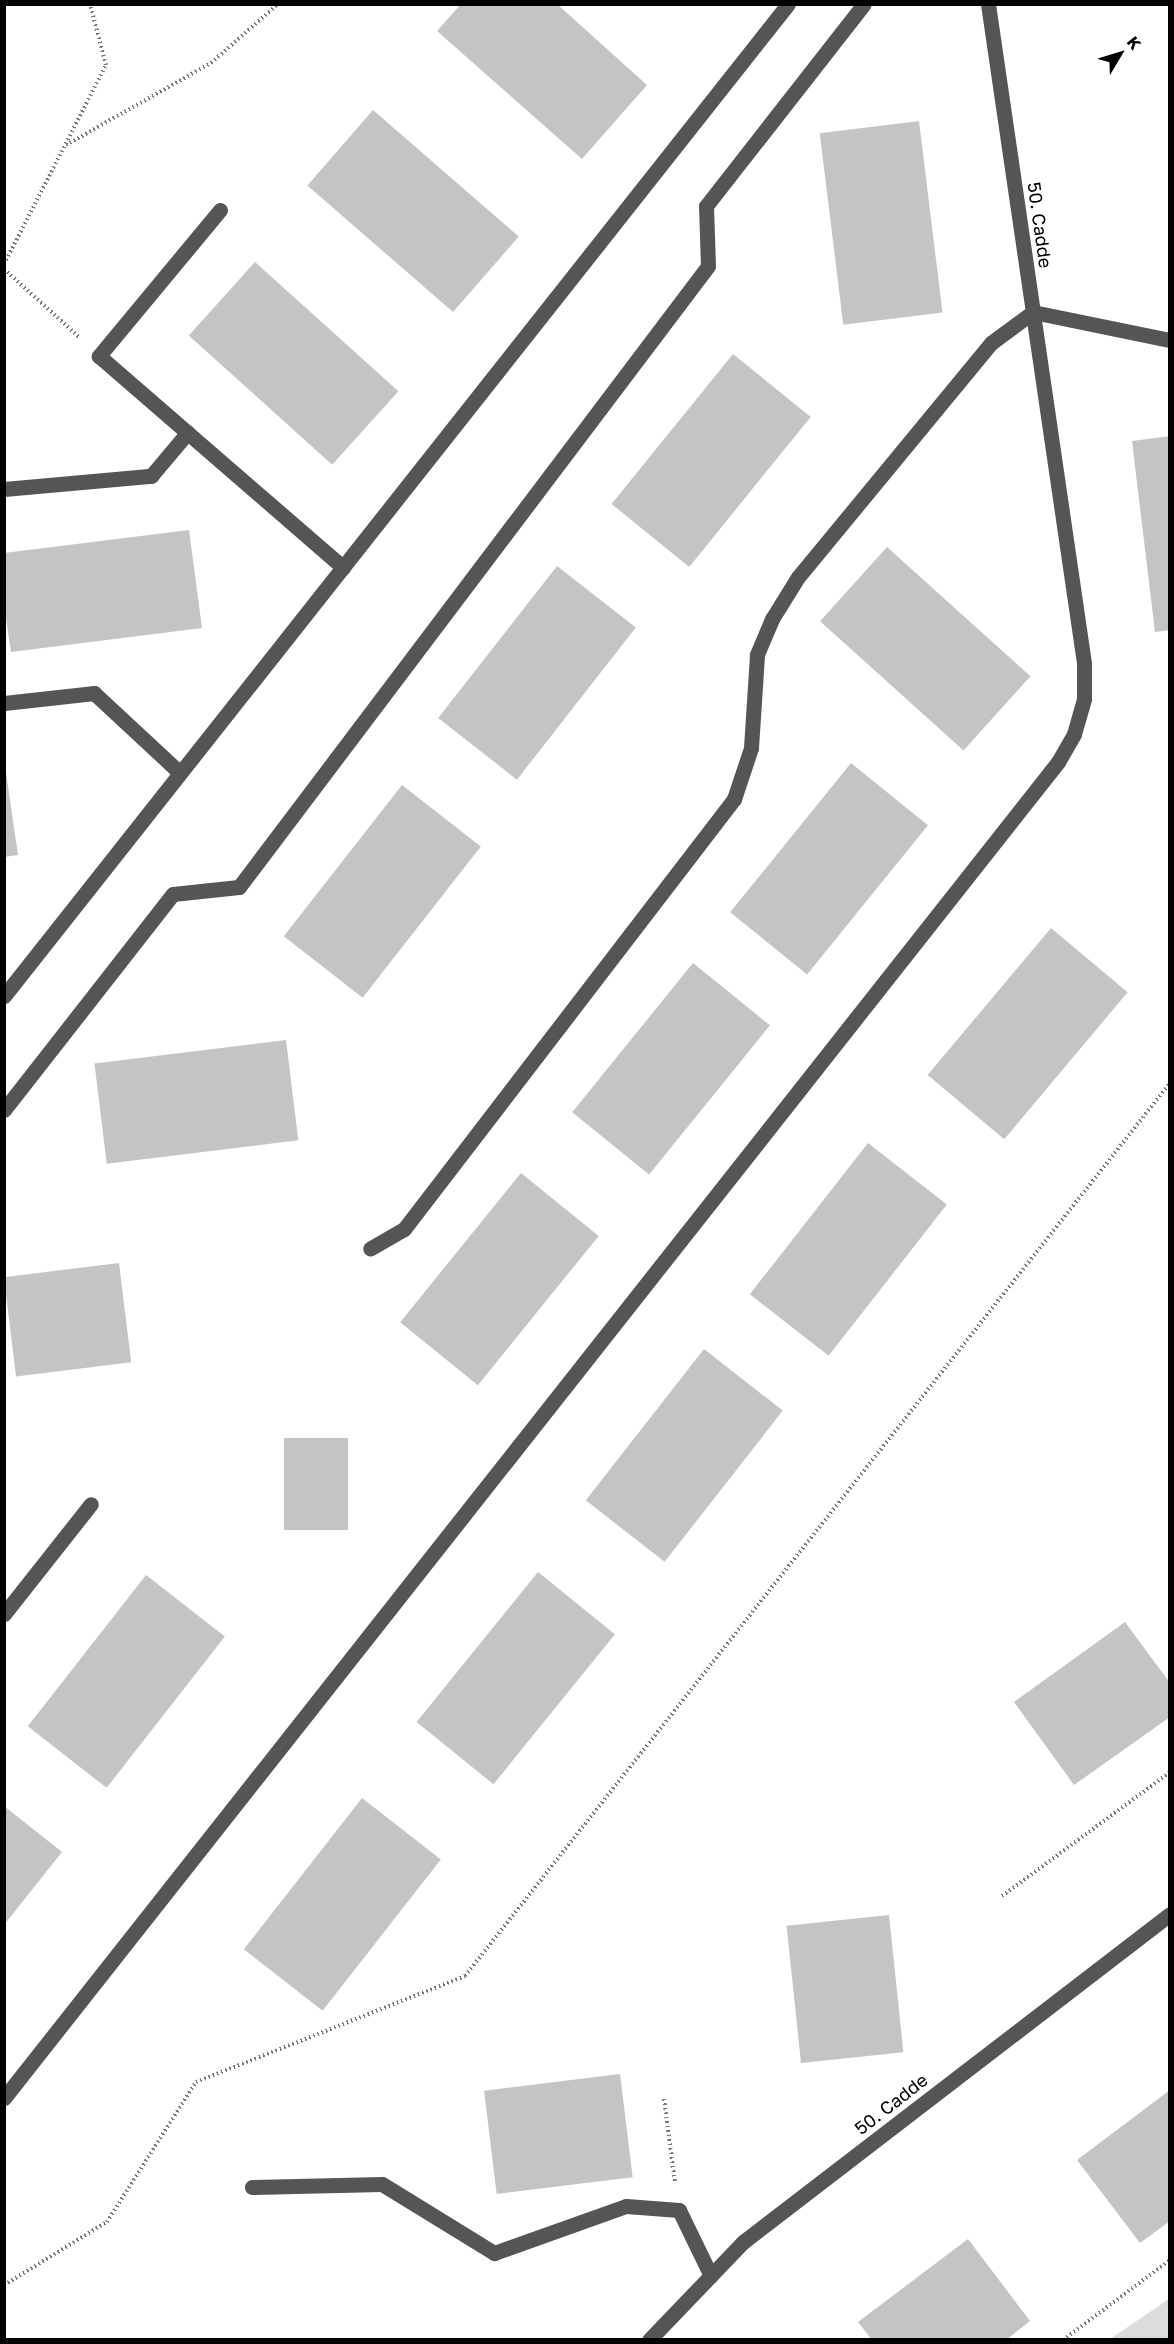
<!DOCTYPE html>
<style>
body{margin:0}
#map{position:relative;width:1174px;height:2344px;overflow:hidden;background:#fff;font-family:"Golos Text",sans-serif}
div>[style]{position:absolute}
.green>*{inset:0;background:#dcdcdc}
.building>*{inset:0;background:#c4c4c4;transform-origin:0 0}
.path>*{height:4px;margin-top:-2px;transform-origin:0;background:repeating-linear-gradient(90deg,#777 0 1.5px,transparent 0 4.5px)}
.minor>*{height:15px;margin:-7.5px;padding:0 7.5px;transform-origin:7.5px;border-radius:7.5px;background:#555}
span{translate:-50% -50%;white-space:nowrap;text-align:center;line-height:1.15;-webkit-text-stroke:4.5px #fff;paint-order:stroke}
.street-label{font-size:18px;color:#000}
.frame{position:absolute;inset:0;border:6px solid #000;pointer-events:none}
.north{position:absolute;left:1090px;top:24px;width:60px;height:60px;-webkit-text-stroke:4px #fff;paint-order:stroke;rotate:52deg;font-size:16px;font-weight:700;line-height:24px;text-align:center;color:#000}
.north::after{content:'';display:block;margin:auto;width:21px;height:27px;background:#000;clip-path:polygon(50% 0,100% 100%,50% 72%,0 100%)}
</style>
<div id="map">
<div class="green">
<i style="clip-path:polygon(1169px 2299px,1169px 2339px,1110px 2339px)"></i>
</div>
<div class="building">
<i style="clip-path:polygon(461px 4px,557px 4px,647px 85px,582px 159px,437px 31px)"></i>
<i style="left:373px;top:110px;width:193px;height:100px;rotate:41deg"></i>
<i style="left:919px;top:121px;width:193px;height:100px;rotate:83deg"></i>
<i style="left:255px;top:262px;width:193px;height:99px;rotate:42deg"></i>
<i style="left:733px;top:354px;width:100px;height:193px;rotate:39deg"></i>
<i style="clip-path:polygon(1170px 436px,1170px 630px,1155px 632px,1132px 441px)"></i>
<i style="clip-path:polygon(189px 530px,202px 628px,11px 652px,4px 605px,4px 553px)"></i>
<i style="left:887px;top:547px;width:193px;height:100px;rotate:42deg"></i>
<i style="left:557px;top:566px;width:100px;height:193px;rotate:38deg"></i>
<i style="clip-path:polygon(4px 759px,18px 855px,4px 857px)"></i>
<i style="left:851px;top:763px;width:99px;height:192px;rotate:39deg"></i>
<i style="left:402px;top:785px;width:100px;height:192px;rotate:38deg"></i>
<i style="left:1051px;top:928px;width:100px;height:192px;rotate:40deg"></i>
<i style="left:693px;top:963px;width:99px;height:192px;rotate:39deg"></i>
<i style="left:286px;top:1040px;width:101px;height:193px;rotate:83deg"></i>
<i style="left:868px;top:1143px;width:100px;height:192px;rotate:38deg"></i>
<i style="left:521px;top:1173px;width:100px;height:192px;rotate:39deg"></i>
<i style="left:119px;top:1263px;width:100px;height:116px;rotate:83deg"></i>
<i style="left:704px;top:1349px;width:100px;height:192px;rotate:38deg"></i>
<i style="left:284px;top:1438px;width:64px;height:92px"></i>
<i style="left:538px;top:1572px;width:99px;height:193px;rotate:39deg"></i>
<i style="left:146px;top:1575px;width:100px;height:192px;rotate:38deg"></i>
<i style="clip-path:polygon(1125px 1622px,1170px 1683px,1170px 1717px,1074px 1785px,1014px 1702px)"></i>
<i style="left:362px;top:1798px;width:100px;height:192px;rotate:38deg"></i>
<i style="clip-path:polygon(4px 1806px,62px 1852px,4px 1925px)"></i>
<i style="left:889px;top:1915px;width:138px;height:103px;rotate:84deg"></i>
<i style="left:620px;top:2074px;width:104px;height:137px;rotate:83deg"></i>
<i style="clip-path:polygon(1170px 2090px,1170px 2221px,1140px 2243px,1077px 2160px)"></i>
<i style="clip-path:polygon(968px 2239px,1030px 2321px,1006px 2340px,872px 2340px,858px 2322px)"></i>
</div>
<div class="path">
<i style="left:66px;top:145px;width:167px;rotate:-29.5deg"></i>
<i style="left:211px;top:63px;width:89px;rotate:-41.4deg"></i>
<i style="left:4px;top:264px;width:224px;rotate:-62.9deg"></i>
<i style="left:106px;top:65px;width:63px;rotate:-104.7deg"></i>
<i style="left:4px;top:269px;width:101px;rotate:42.2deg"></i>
<i style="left:1002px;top:1896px;width:209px;rotate:-36.4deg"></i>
<i style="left:664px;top:2099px;width:84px;rotate:82.5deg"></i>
<i style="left:4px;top:2285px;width:121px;rotate:-31.5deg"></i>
<i style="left:107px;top:2222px;width:166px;rotate:-57.6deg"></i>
<i style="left:196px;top:2082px;width:289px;rotate:-21.5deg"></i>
<i style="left:465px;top:1976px;width:1138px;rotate:-51.71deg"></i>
<i style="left:1063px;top:2340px;width:134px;rotate:-36.8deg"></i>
</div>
<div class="minor">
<i style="left:988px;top:4px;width:311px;rotate:81.7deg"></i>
<i style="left:1033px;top:312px;width:140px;rotate:11.6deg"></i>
<i style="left:220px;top:210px;width:190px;rotate:129.7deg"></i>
<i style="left:99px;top:356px;width:323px;rotate:40.9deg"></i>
<i style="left:4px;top:489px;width:148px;rotate:-5.1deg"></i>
<i style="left:151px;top:476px;width:57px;rotate:-49.9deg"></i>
<i style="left:4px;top:703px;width:91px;rotate:-6.3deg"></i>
<i style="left:94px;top:693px;width:117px;rotate:42.9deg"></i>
<i style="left:4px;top:996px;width:1264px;rotate:-51.68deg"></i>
<i style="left:4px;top:1110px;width:274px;rotate:-52deg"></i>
<i style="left:173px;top:894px;width:66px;rotate:-6.1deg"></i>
<i style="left:239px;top:887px;width:778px;rotate:-52.94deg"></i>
<i style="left:708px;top:266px;width:60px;rotate:-91.9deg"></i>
<i style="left:706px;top:206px;width:256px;rotate:-52deg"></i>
<i style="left:4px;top:1614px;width:140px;rotate:-51.7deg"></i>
<i style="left:4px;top:2098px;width:1702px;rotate:-51.73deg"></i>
<i style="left:1058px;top:762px;width:32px;rotate:-60deg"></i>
<i style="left:1074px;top:734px;width:36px;rotate:-74deg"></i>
<i style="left:1084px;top:699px;width:36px;rotate:-90deg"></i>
<i style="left:1084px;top:663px;width:355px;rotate:-98.3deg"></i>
<i style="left:1033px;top:312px;width:52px;rotate:143.6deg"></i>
<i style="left:991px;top:343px;width:303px;rotate:129.5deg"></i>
<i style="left:798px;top:577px;width:49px;rotate:121.8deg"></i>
<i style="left:772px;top:619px;width:39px;rotate:113deg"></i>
<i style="left:757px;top:655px;width:93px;rotate:93.7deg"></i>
<i style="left:751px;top:748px;width:54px;rotate:108.4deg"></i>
<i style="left:734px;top:799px;width:542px;rotate:127.5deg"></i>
<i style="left:404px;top:1229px;width:39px;rotate:150deg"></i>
<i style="left:252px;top:2187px;width:130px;rotate:-1.3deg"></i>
<i style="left:382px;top:2184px;width:132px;rotate:31.6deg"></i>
<i style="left:494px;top:2253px;width:140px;rotate:-19.6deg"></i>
<i style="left:626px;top:2206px;width:53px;rotate:4.3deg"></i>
<i style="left:679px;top:2210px;width:73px;rotate:64.1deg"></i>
<i style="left:649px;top:2340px;width:136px;rotate:-46.2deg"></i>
<i style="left:743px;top:2242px;width:538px;rotate:-37.53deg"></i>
</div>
<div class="street-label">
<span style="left:1040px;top:225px;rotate:82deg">50. Cadde</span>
<span style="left:891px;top:2104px;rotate:-38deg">50. Cadde</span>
</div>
<div class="frame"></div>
<div class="north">K</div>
</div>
